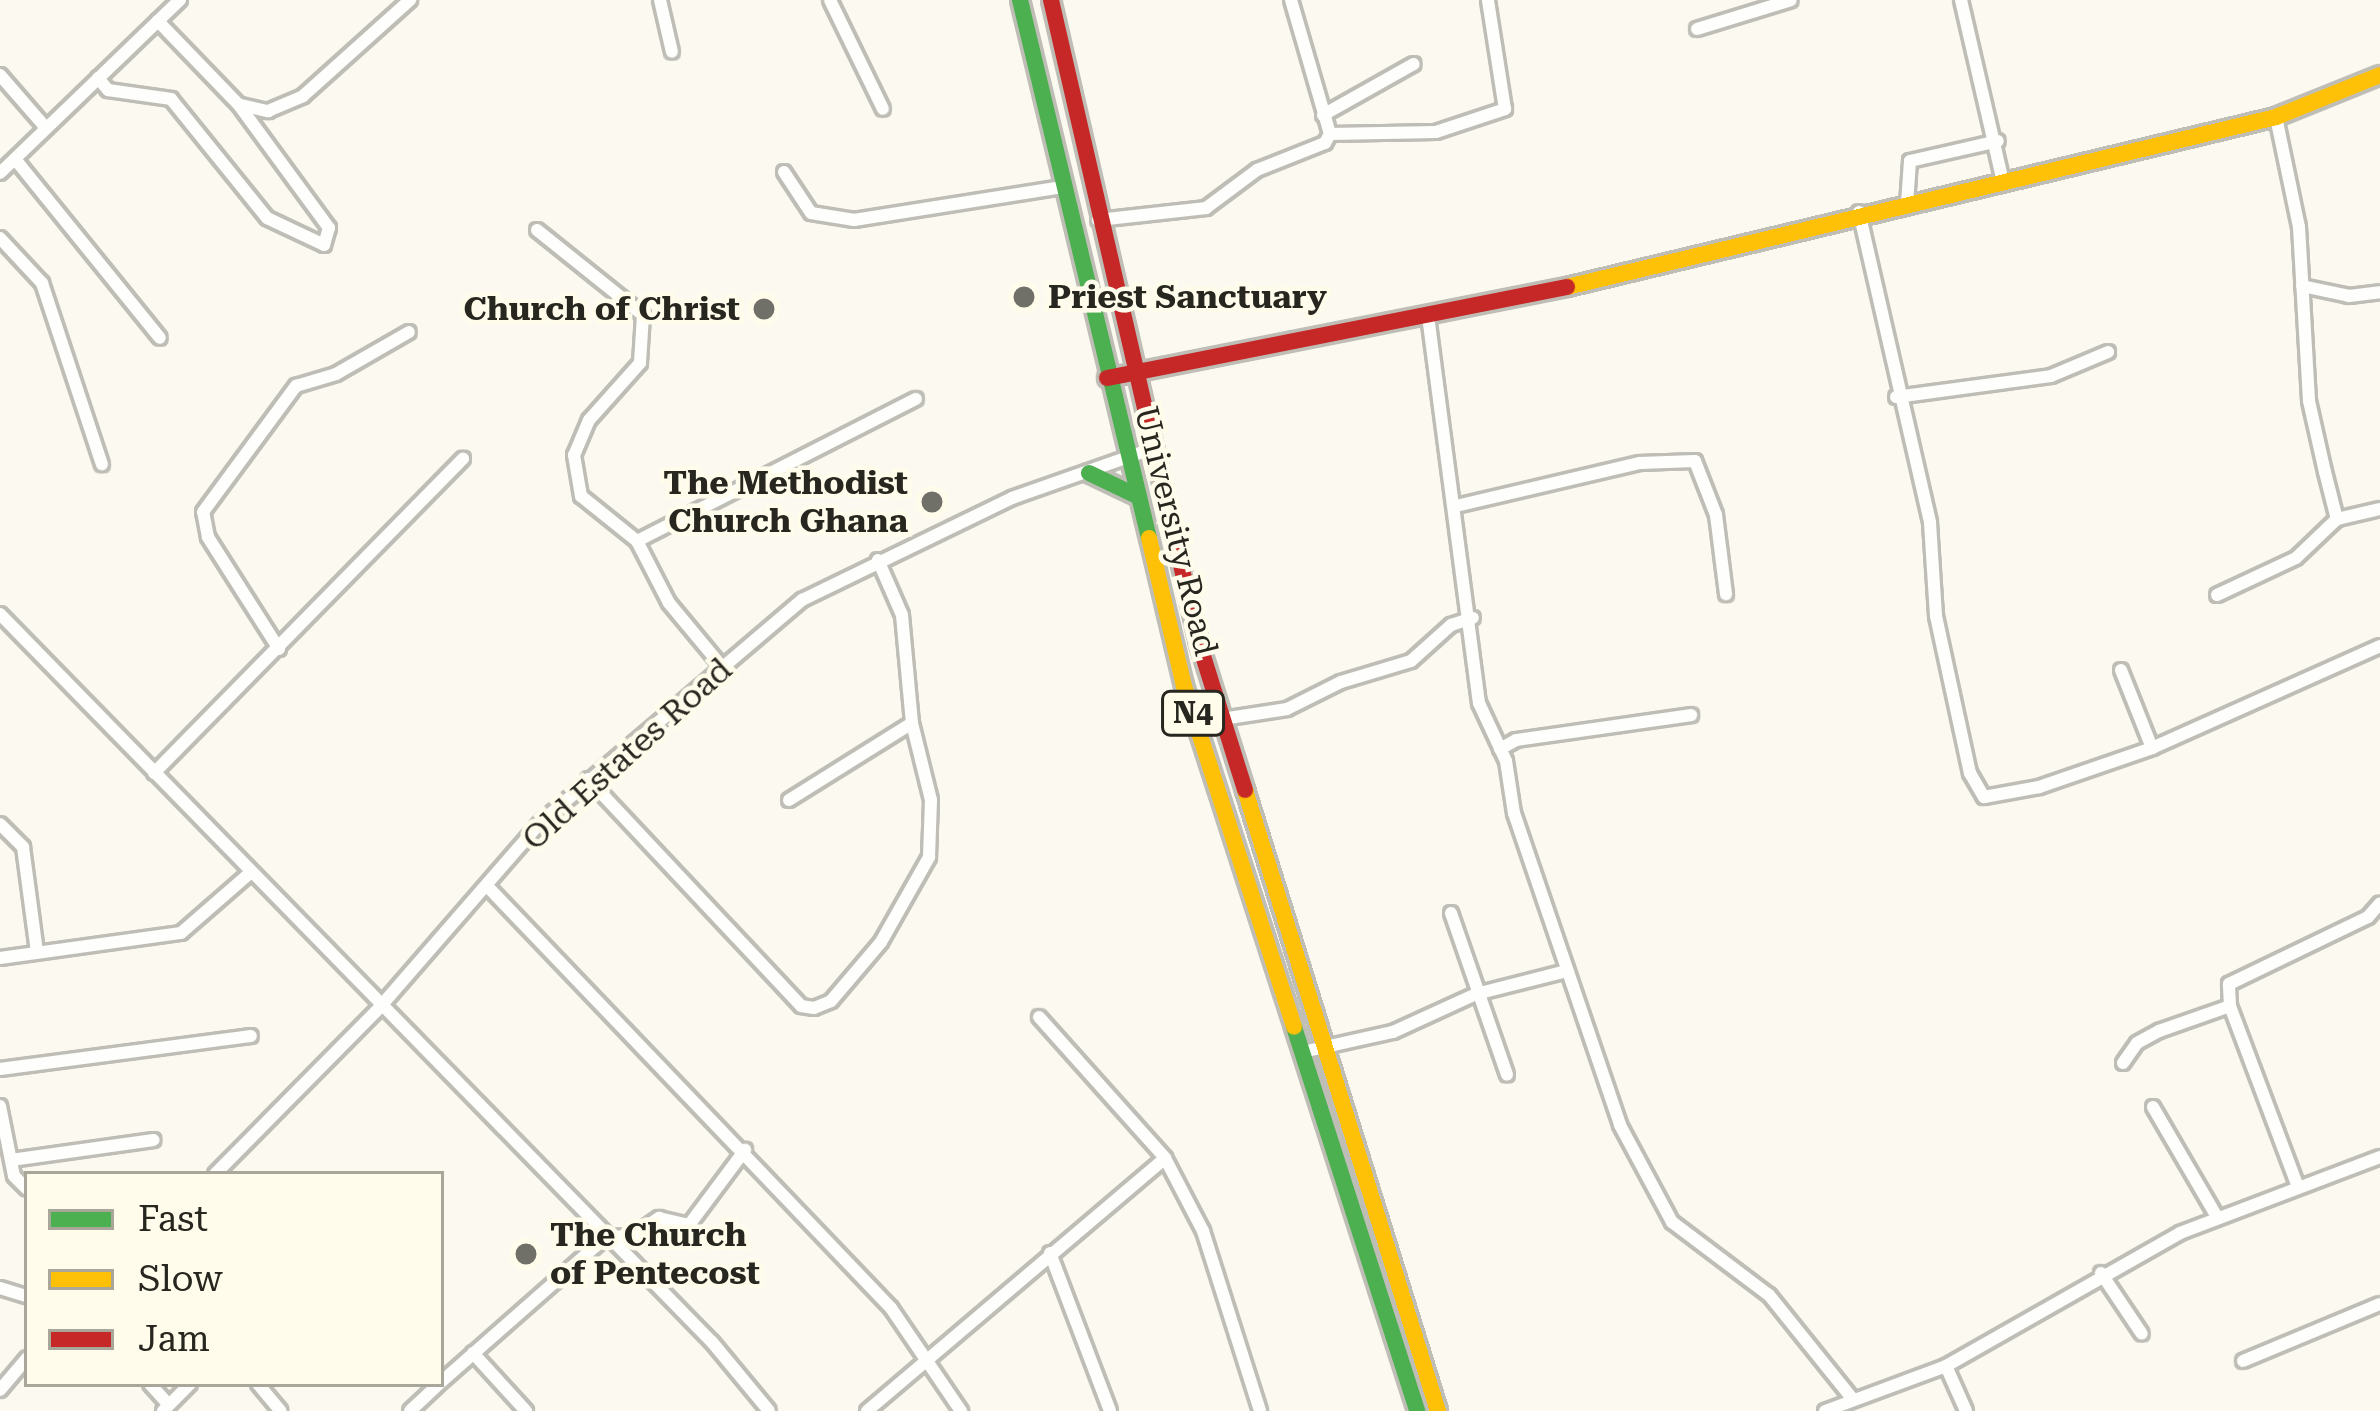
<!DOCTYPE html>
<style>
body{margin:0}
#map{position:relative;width:2380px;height:1411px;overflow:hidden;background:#fbf9f0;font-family:"Roboto Serif",serif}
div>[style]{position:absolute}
.roads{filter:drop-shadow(3px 0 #bfbeb6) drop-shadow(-3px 0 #bfbeb6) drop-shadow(0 3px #bfbeb6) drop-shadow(0 -3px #bfbeb6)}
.street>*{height:12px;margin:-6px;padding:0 6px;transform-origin:6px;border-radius:6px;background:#fefefd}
.fast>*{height:16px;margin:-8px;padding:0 8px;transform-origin:8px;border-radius:8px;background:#4caf50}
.slow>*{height:16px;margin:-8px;padding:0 8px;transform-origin:8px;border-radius:8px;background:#ffc107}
.jam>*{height:16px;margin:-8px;padding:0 8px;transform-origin:8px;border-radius:8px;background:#c62828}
.dots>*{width:33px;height:33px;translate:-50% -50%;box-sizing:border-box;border:6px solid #fffcec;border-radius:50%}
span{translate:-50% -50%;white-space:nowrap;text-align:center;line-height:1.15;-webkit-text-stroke:9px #fffcec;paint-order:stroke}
.shield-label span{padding:3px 9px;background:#fffcec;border:3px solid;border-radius:9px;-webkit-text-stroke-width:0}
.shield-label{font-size:30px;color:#27261f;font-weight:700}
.poi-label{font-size:33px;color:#27261f;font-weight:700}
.left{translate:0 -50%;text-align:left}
.right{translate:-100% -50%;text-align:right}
.street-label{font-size:33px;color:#27261f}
.legend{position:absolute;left:24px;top:1171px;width:420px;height:216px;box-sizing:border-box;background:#fffcec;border:3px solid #a9a69a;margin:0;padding:15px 21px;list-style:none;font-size:36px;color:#27261f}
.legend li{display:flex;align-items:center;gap:24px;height:60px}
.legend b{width:60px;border:3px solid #a9a69a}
</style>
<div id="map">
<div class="roads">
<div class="street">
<i style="left:660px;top:0;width:53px;rotate:77deg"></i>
<i style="left:830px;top:0;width:121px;rotate:64.1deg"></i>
<i style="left:1961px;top:0;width:187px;rotate:77deg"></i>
<i style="left:1697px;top:29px;width:98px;rotate:-17.1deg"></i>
<i style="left:0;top:75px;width:70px;rotate:49deg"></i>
<i style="left:98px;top:78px;width:16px;rotate:50deg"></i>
<i style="left:108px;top:90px;width:64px;rotate:8.1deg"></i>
<i style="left:171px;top:99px;width:153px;rotate:51.1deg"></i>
<i style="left:267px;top:218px;width:63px;rotate:25.3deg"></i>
<i style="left:324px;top:245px;width:18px;rotate:-74deg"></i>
<i style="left:329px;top:228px;width:152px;rotate:-126.2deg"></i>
<i style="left:239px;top:105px;width:117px;rotate:-134deg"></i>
<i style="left:241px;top:105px;width:28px;rotate:13deg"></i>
<i style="left:268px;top:111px;width:38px;rotate:-23deg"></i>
<i style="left:303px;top:96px;width:144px;rotate:-41.9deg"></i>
<i style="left:1323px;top:115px;width:104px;rotate:-29.3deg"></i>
<i style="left:2276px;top:117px;width:112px;rotate:78.2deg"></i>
<i style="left:2299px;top:227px;width:174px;rotate:86.7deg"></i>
<i style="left:2309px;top:401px;width:73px;rotate:77.3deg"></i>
<i style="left:2325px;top:472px;width:49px;rotate:75.7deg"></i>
<i style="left:2337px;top:519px;width:44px;rotate:-13.1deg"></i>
<i style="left:1330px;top:134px;width:106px;rotate:-1.1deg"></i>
<i style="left:1436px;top:132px;width:73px;rotate:-18.4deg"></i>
<i style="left:1505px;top:109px;width:110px;rotate:-98.9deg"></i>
<i style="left:15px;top:159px;width:230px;rotate:51deg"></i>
<i style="left:784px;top:172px;width:49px;rotate:56.6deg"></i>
<i style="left:811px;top:213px;width:44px;rotate:9.2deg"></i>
<i style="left:854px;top:220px;width:211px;rotate:-9deg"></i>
<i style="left:0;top:173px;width:250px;rotate:-43.9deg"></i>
<i style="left:1907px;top:204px;width:43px;rotate:-86deg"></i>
<i style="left:1910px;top:161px;width:90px;rotate:-12.8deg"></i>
<i style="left:1859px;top:212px;width:319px;rotate:77.1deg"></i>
<i style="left:1930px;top:523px;width:93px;rotate:86.3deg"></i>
<i style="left:1936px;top:616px;width:161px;rotate:77.8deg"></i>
<i style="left:1970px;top:773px;width:28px;rotate:60deg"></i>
<i style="left:1984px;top:797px;width:56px;rotate:-10.3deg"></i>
<i style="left:2039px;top:787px;width:120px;rotate:-19deg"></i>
<i style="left:2152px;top:748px;width:250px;rotate:-24.1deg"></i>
<i style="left:1098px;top:220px;width:109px;rotate:-6.3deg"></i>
<i style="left:1206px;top:208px;width:64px;rotate:-36.7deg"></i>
<i style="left:1257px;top:170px;width:73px;rotate:-21.7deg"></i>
<i style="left:1325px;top:143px;width:10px;rotate:-61deg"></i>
<i style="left:1330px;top:134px;width:140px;rotate:-106.2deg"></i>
<i style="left:537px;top:230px;width:136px;rotate:38.7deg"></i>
<i style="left:643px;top:315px;width:48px;rotate:93.6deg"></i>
<i style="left:640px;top:363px;width:76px;rotate:131.8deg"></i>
<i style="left:589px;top:420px;width:38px;rotate:113deg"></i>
<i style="left:574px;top:455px;width:42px;rotate:80.3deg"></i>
<i style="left:581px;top:496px;width:72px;rotate:38.8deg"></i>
<i style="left:0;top:238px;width:62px;rotate:47deg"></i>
<i style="left:42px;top:283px;width:191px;rotate:71.7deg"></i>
<i style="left:2302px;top:286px;width:48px;rotate:12deg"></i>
<i style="left:2349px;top:296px;width:31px;rotate:-7deg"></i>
<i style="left:1428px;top:316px;width:390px;rotate:82.5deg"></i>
<i style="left:1479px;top:703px;width:64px;rotate:65deg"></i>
<i style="left:1506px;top:761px;width:53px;rotate:81.3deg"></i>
<i style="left:1514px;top:813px;width:330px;rotate:71.2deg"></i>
<i style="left:1620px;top:1125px;width:110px;rotate:61.8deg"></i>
<i style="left:1672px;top:1222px;width:121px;rotate:37deg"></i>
<i style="left:1769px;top:1295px;width:131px;rotate:51.2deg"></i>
<i style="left:1896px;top:397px;width:156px;rotate:-7.7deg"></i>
<i style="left:2051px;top:376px;width:62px;rotate:-22.8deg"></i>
<i style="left:1456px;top:506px;width:189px;rotate:-13.2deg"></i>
<i style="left:1640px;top:463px;width:55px;rotate:-2.1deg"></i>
<i style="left:1695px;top:461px;width:58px;rotate:68.7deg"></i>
<i style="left:1716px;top:515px;width:80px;rotate:82.8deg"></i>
<i style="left:2217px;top:595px;width:87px;rotate:-25.1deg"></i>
<i style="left:2296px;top:558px;width:57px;rotate:-43.6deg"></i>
<i style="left:0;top:614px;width:1018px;rotate:45.64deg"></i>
<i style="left:712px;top:1342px;width:89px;rotate:50.4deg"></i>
<i style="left:279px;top:649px;width:133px;rotate:-122.4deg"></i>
<i style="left:208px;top:537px;width:25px;rotate:-101deg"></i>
<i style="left:203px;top:512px;width:157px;rotate:-53.6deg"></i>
<i style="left:296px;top:386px;width:42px;rotate:-16.7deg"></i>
<i style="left:336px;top:374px;width:84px;rotate:-29.9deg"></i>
<i style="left:723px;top:668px;width:85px;rotate:-129.7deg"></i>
<i style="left:669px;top:603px;width:70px;rotate:-117.3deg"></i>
<i style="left:637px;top:541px;width:313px;rotate:-27deg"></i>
<i style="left:2121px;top:670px;width:84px;rotate:68.3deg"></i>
<i style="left:1222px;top:719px;width:66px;rotate:-8.7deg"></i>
<i style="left:1287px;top:709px;width:60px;rotate:-26.6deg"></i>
<i style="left:1341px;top:682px;width:73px;rotate:-16.7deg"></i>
<i style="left:1411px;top:661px;width:54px;rotate:-42deg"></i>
<i style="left:1451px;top:625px;width:23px;rotate:-18deg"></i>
<i style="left:1500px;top:749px;width:18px;rotate:-29deg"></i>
<i style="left:1516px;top:740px;width:177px;rotate:-8.1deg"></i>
<i style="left:154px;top:773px;width:441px;rotate:-45.5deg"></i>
<i style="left:588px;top:779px;width:311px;rotate:46.8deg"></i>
<i style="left:801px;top:1006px;width:13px;rotate:9deg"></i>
<i style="left:814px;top:1008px;width:18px;rotate:-22deg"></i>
<i style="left:831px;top:1001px;width:77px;rotate:-49.7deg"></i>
<i style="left:881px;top:942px;width:98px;rotate:-60.5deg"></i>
<i style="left:929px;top:857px;width:57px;rotate:-88deg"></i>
<i style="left:931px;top:800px;width:79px;rotate:-103.9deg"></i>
<i style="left:789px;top:800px;width:145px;rotate:-32deg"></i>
<i style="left:912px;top:723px;width:108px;rotate:-95.3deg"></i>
<i style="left:902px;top:615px;width:60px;rotate:-113.6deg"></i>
<i style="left:0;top:824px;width:33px;rotate:45deg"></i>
<i style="left:23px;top:847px;width:106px;rotate:82.4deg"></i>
<i style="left:487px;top:886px;width:584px;rotate:46.25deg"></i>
<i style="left:891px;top:1308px;width:125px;rotate:55.8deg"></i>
<i style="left:1451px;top:913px;width:171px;rotate:70.9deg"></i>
<i style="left:0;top:958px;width:183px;rotate:-7.9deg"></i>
<i style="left:181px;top:933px;width:91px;rotate:-41deg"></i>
<i style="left:1039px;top:1017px;width:189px;rotate:48.2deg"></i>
<i style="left:1165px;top:1158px;width:82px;rotate:62.5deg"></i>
<i style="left:1203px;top:1231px;width:189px;rotate:72.4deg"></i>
<i style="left:1307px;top:1051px;width:88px;rotate:-12.5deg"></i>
<i style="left:1393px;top:1032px;width:91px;rotate:-24.6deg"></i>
<i style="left:1476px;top:994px;width:94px;rotate:-14.2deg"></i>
<i style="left:2123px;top:1063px;width:24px;rotate:-55deg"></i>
<i style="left:2137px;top:1043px;width:25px;rotate:-29deg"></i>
<i style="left:2159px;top:1031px;width:75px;rotate:-19.4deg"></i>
<i style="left:0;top:1069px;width:253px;rotate:-7.5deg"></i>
<i style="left:0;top:1106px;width:71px;rotate:78.7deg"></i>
<i style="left:14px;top:1176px;width:18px;rotate:45deg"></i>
<i style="left:2153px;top:1107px;width:127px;rotate:59.8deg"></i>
<i style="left:11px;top:1160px;width:144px;rotate:-8deg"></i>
<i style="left:215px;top:1174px;width:235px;rotate:-45.3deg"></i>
<i style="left:380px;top:1007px;width:245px;rotate:-49deg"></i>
<i style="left:541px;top:822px;width:343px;rotate:-40.4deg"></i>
<i style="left:802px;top:600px;width:233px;rotate:-25.9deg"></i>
<i style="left:1012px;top:498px;width:147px;rotate:-19.4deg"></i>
<i style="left:2298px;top:1187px;width:193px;rotate:-110.6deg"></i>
<i style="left:2230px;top:1006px;width:22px;rotate:-93deg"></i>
<i style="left:2229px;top:984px;width:154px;rotate:-25.7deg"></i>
<i style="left:2368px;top:917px;width:18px;rotate:-49deg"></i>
<i style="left:1050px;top:1253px;width:169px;rotate:69.2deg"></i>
<i style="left:2101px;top:1273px;width:73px;rotate:56.1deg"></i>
<i style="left:0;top:1288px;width:28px;rotate:17deg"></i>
<i style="left:473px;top:1353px;width:79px;rotate:47.6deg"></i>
<i style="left:2243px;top:1361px;width:148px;rotate:-22.6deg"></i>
<i style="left:1946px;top:1366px;width:49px;rotate:66deg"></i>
<i style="left:441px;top:1382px;width:220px;rotate:-41.3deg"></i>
<i style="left:606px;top:1237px;width:27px;rotate:-2deg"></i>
<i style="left:633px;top:1236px;width:32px;rotate:-35deg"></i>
<i style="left:659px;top:1218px;width:31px;rotate:13deg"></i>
<i style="left:689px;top:1225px;width:94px;rotate:-53.3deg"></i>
<i style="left:150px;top:1384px;width:28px;rotate:48deg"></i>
<i style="left:258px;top:1384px;width:35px;rotate:50deg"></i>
<i style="left:0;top:1390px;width:42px;rotate:-49.8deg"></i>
<i style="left:163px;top:1411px;width:38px;rotate:-45deg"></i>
<i style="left:410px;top:1411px;width:40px;rotate:-43deg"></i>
<i style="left:867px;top:1411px;width:391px;rotate:-40.3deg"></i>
<i style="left:1825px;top:1411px;width:129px;rotate:-20.4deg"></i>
<i style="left:1946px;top:1366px;width:269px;rotate:-29.6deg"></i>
<i style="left:2180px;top:1233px;width:214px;rotate:-20.8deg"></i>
</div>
<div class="fast">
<i style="left:1020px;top:0;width:553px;rotate:76.52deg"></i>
<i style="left:1089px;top:473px;width:53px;rotate:25.6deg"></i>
<i style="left:1294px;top:1027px;width:403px;rotate:72.2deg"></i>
</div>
<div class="slow">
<i style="left:1567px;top:287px;width:729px;rotate:-13.48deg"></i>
<i style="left:2276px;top:117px;width:112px;rotate:-22deg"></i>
<i style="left:1149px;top:538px;width:152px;rotate:76.7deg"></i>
<i style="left:1184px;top:686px;width:358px;rotate:72.1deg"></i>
<i style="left:1245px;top:790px;width:650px;rotate:72.74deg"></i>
</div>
<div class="jam">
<i style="left:1051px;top:0;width:660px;rotate:77.04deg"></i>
<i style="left:1199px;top:643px;width:154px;rotate:72.6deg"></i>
<i style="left:1107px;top:378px;width:469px;rotate:-11.2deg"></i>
</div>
</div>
<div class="dots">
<i style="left:1024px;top:297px;background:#717068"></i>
<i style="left:764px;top:309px;background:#717068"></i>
<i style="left:932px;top:502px;background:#717068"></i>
<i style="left:526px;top:1254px;background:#717068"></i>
</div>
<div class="shield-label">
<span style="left:1193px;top:713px">N4</span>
</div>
<div class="poi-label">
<span class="left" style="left:1048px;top:297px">Priest Sanctuary</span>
<span class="right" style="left:740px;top:309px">Church of Christ</span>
<span class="right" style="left:908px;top:502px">The Methodist<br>Church Ghana</span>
<span class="left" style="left:550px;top:1254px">The Church<br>of Pentecost</span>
</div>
<div class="street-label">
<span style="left:1176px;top:531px;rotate:76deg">University Road</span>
<span style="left:627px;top:754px;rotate:-42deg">Old Estates Road</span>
</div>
<ul class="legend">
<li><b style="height:15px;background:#4caf50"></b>Fast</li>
<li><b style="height:15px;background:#ffc107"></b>Slow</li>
<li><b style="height:15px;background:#c62828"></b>Jam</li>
</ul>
</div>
